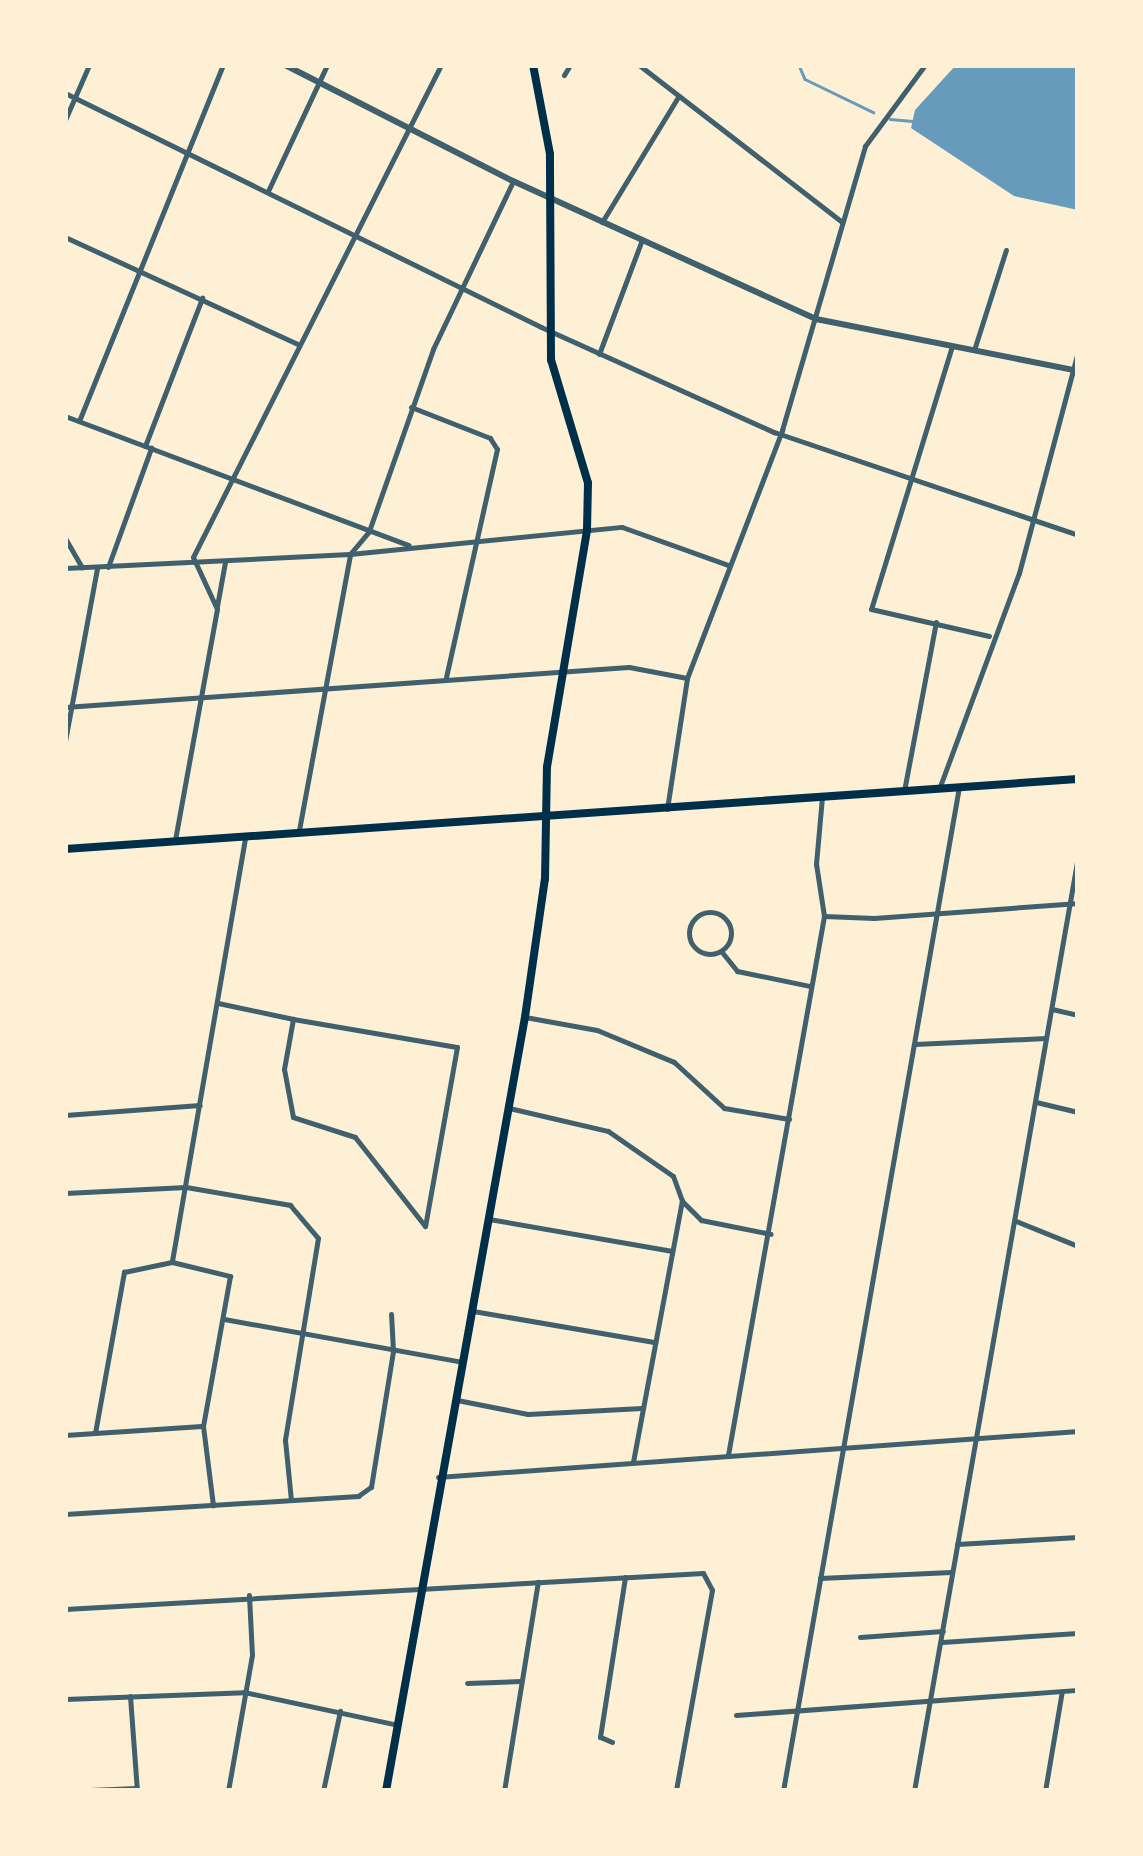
<!DOCTYPE html>
<style>
body{margin:0}
#map{position:relative;width:1143px;height:1856px;overflow:hidden;background:#fdf0d5;font-family:"Exo 2",sans-serif}
div>[style]{position:absolute}
.water>*{inset:0;background:#669bbc}
.stream>*{height:2.5px;margin:-1.25px;padding:0 1.25px;transform-origin:1.25px;border-radius:1.25px;background:#669bbc}
.minor>*{height:5px;margin:-2.5px;padding:0 2.5px;transform-origin:2.5px;border-radius:2.5px;background:#3f606c}
.minor>.ring{margin:-2.5px;padding:0;box-sizing:content-box;background:none;border:5px solid #3f606c;border-radius:50%}
.tertiary>*{height:6px;margin:-3px;padding:0 3px;transform-origin:3px;border-radius:3px;background:#3f606c}
.secondary>*{height:8px;margin:-4px;padding:0 4px;transform-origin:4px;border-radius:4px;background:#003049}
span{translate:-50% -50%;white-space:nowrap;text-align:center;line-height:1.15;-webkit-text-stroke:10px #fdf0d5;paint-order:stroke}
.frame{position:absolute;inset:0;border:68px solid #fdf0d5;pointer-events:none}
</style>
<div id="map">
<div class="water">
<i style="clip-path:polygon(956px 65px,1078px 65px,1078px 210px,1014px 196px,911px 128px,915px 110px)"></i>
</div>
<div class="stream">
<i style="left:799px;top:65px;width:15px;rotate:67deg"></i>
<i style="left:805px;top:79px;width:76px;rotate:25.9deg"></i>
<i style="left:890px;top:119px;width:22px;rotate:5deg"></i>
</div>
<div class="minor">
<i style="left:639px;top:65px;width:257px;rotate:37.7deg"></i>
<i style="left:564px;top:75px;width:12px;rotate:-59deg"></i>
<i style="left:65px;top:93px;width:530px;rotate:26.18deg"></i>
<i style="left:541px;top:327px;width:256px;rotate:24.3deg"></i>
<i style="left:774px;top:432px;width:321px;rotate:18.7deg"></i>
<i style="left:65px;top:120px;width:60px;rotate:-66.4deg"></i>
<i style="left:268px;top:191px;width:139px;rotate:-64.9deg"></i>
<i style="left:602px;top:222px;width:146px;rotate:-58.7deg"></i>
<i style="left:65px;top:237px;width:256px;rotate:24.7deg"></i>
<i style="left:952px;top:346px;width:275px;rotate:107.1deg"></i>
<i style="left:871px;top:609px;width:121px;rotate:12.9deg"></i>
<i style="left:974px;top:350px;width:105px;rotate:-72.3deg"></i>
<i style="left:599px;top:354px;width:120px;rotate:-69.4deg"></i>
<i style="left:411px;top:407px;width:85px;rotate:21.4deg"></i>
<i style="left:490px;top:438px;width:13px;rotate:58deg"></i>
<i style="left:497px;top:449px;width:234px;rotate:102.6deg"></i>
<i style="left:65px;top:416px;width:367px;rotate:20.6deg"></i>
<i style="left:79px;top:421px;width:384px;rotate:-68deg"></i>
<i style="left:145px;top:446px;width:159px;rotate:-68.9deg"></i>
<i style="left:65px;top:538px;width:34px;rotate:60deg"></i>
<i style="left:108px;top:567px;width:127px;rotate:-70.1deg"></i>
<i style="left:65px;top:568px;width:285px;rotate:-2.8deg"></i>
<i style="left:350px;top:554px;width:273px;rotate:-5.7deg"></i>
<i style="left:622px;top:527px;width:113px;rotate:19.7deg"></i>
<i style="left:217px;top:606px;width:45px;rotate:-79.7deg"></i>
<i style="left:65px;top:707px;width:565px;rotate:-4.06deg"></i>
<i style="left:629px;top:667px;width:59px;rotate:10.7deg"></i>
<i style="left:65px;top:741px;width:176px;rotate:-79.5deg"></i>
<i style="left:939px;top:789px;width:230px;rotate:-69.7deg"></i>
<i style="left:1019px;top:573px;width:230px;rotate:-75.1deg"></i>
<i style="left:904px;top:791px;width:172px;rotate:-79.3deg"></i>
<i style="left:667px;top:809px;width:133px;rotate:-81.3deg"></i>
<i style="left:687px;top:678px;width:266px;rotate:-69deg"></i>
<i style="left:782px;top:430px;width:296px;rotate:-73.7deg"></i>
<i style="left:865px;top:146px;width:101px;rotate:-53.5deg"></i>
<i style="left:299px;top:830px;width:281px;rotate:-79.5deg"></i>
<i style="left:350px;top:554px;width:30px;rotate:-50deg"></i>
<i style="left:369px;top:531px;width:193px;rotate:-70.6deg"></i>
<i style="left:433px;top:349px;width:186px;rotate:-64.5deg"></i>
<i style="left:175px;top:840px;width:235px;rotate:-79.7deg"></i>
<i style="left:217px;top:609px;width:57px;rotate:-114.8deg"></i>
<i style="left:193px;top:557px;width:551px;rotate:-63.25deg"></i>
<i class="ring" style="left:689px;top:912px;width:37px;height:37px"></i>
<i style="left:824px;top:916px;width:50px;rotate:2.3deg"></i>
<i style="left:874px;top:918px;width:205px;rotate:-4.2deg"></i>
<i style="left:721px;top:951px;width:26px;rotate:51deg"></i>
<i style="left:737px;top:971px;width:75px;rotate:11.6deg"></i>
<i style="left:218px;top:1003px;width:77px;rotate:12deg"></i>
<i style="left:1052px;top:1009px;width:27px;rotate:13deg"></i>
<i style="left:525px;top:1017px;width:73px;rotate:10.2deg"></i>
<i style="left:597px;top:1030px;width:83px;rotate:22.6deg"></i>
<i style="left:674px;top:1062px;width:68px;rotate:42.6deg"></i>
<i style="left:724px;top:1108px;width:66px;rotate:9.6deg"></i>
<i style="left:293px;top:1019px;width:166px;rotate:9.7deg"></i>
<i style="left:457px;top:1047px;width:182px;rotate:100.1deg"></i>
<i style="left:425px;top:1226px;width:113px;rotate:-128.2deg"></i>
<i style="left:355px;top:1137px;width:65px;rotate:-162.1deg"></i>
<i style="left:293px;top:1117px;width:49px;rotate:-100.6deg"></i>
<i style="left:284px;top:1069px;width:51px;rotate:-79.8deg"></i>
<i style="left:915px;top:1044px;width:131px;rotate:-2.6deg"></i>
<i style="left:1036px;top:1102px;width:43px;rotate:13.4deg"></i>
<i style="left:509px;top:1108px;width:102px;rotate:13.1deg"></i>
<i style="left:608px;top:1131px;width:79px;rotate:34.7deg"></i>
<i style="left:673px;top:1176px;width:27px;rotate:70deg"></i>
<i style="left:682px;top:1201px;width:27px;rotate:45deg"></i>
<i style="left:701px;top:1220px;width:71px;rotate:11.3deg"></i>
<i style="left:65px;top:1115px;width:135px;rotate:-4.2deg"></i>
<i style="left:65px;top:1193px;width:121px;rotate:-2.8deg"></i>
<i style="left:186px;top:1187px;width:106px;rotate:9.8deg"></i>
<i style="left:290px;top:1205px;width:43px;rotate:49.7deg"></i>
<i style="left:318px;top:1238px;width:205px;rotate:99.3deg"></i>
<i style="left:285px;top:1440px;width:60px;rotate:84.3deg"></i>
<i style="left:489px;top:1219px;width:186px;rotate:9.9deg"></i>
<i style="left:1016px;top:1221px;width:67px;rotate:22deg"></i>
<i style="left:172px;top:1261px;width:429px;rotate:-80.2deg"></i>
<i style="left:473px;top:1311px;width:185px;rotate:9.7deg"></i>
<i style="left:224px;top:1319px;width:242px;rotate:10.2deg"></i>
<i style="left:457px;top:1400px;width:72px;rotate:11.2deg"></i>
<i style="left:528px;top:1414px;width:114px;rotate:-3deg"></i>
<i style="left:95px;top:1433px;width:164px;rotate:-79.8deg"></i>
<i style="left:124px;top:1272px;width:49px;rotate:-11.8deg"></i>
<i style="left:172px;top:1262px;width:60px;rotate:13.6deg"></i>
<i style="left:230px;top:1276px;width:152px;rotate:100.2deg"></i>
<i style="left:203px;top:1426px;width:80px;rotate:82.8deg"></i>
<i style="left:65px;top:1435px;width:137px;rotate:-3.8deg"></i>
<i style="left:728px;top:1455px;width:547px;rotate:-79.9deg"></i>
<i style="left:824px;top:916px;width:53px;rotate:-98.7deg"></i>
<i style="left:816px;top:864px;width:67px;rotate:-84.9deg"></i>
<i style="left:633px;top:1462px;width:266px;rotate:-79.4deg"></i>
<i style="left:438px;top:1477px;width:642px;rotate:-4.11deg"></i>
<i style="left:65px;top:1514px;width:294px;rotate:-3.5deg"></i>
<i style="left:358px;top:1496px;width:16px;rotate:-35deg"></i>
<i style="left:371px;top:1487px;width:138px;rotate:-80.8deg"></i>
<i style="left:393px;top:1351px;width:37px;rotate:-93deg"></i>
<i style="left:957px;top:1544px;width:121px;rotate:-3.3deg"></i>
<i style="left:820px;top:1578px;width:131px;rotate:-2.6deg"></i>
<i style="left:65px;top:1609px;width:639px;rotate:-3.23deg"></i>
<i style="left:703px;top:1573px;width:19px;rotate:62deg"></i>
<i style="left:712px;top:1590px;width:204px;rotate:100.2deg"></i>
<i style="left:860px;top:1637px;width:83px;rotate:-4.1deg"></i>
<i style="left:942px;top:1642px;width:136px;rotate:-3.8deg"></i>
<i style="left:467px;top:1683px;width:54px;rotate:-2.1deg"></i>
<i style="left:130px;top:1696px;width:95px;rotate:85.8deg"></i>
<i style="left:65px;top:1699px;width:179px;rotate:-2.2deg"></i>
<i style="left:244px;top:1692px;width:157px;rotate:12.1deg"></i>
<i style="left:736px;top:1715px;width:343px;rotate:-4.2deg"></i>
<i style="left:612px;top:1742px;width:13px;rotate:-157deg"></i>
<i style="left:600px;top:1737px;width:162px;rotate:-81.1deg"></i>
<i style="left:65px;top:1791px;width:72px;rotate:-2.4deg"></i>
<i style="left:228px;top:1791px;width:138px;rotate:-80deg"></i>
<i style="left:252px;top:1655px;width:60px;rotate:-92.9deg"></i>
<i style="left:323px;top:1791px;width:82px;rotate:-78deg"></i>
<i style="left:504px;top:1791px;width:212px;rotate:-80.8deg"></i>
<i style="left:783px;top:1791px;width:1019px;rotate:-80.06deg"></i>
<i style="left:914px;top:1791px;width:949px;rotate:-80.05deg"></i>
<i style="left:1045px;top:1791px;width:101px;rotate:-80.4deg"></i>
</div>
<div class="tertiary">
<i style="left:285px;top:65px;width:256px;rotate:27deg"></i>
<i style="left:513px;top:181px;width:333px;rotate:24.5deg"></i>
<i style="left:816px;top:319px;width:267px;rotate:11.2deg"></i>
</div>
<div class="secondary">
<i style="left:65px;top:849px;width:1015px;rotate:-3.95deg"></i>
<i style="left:386px;top:1791px;width:786px;rotate:-79.82deg"></i>
<i style="left:525px;top:1017px;width:139px;rotate:-81.8deg"></i>
<i style="left:545px;top:879px;width:112px;rotate:-89deg"></i>
<i style="left:547px;top:767px;width:240px;rotate:-80.4deg"></i>
<i style="left:587px;top:530px;width:47px;rotate:-88.8deg"></i>
<i style="left:588px;top:483px;width:128px;rotate:-106.7deg"></i>
<i style="left:551px;top:360px;width:206px;rotate:-90.3deg"></i>
<i style="left:550px;top:154px;width:91px;rotate:-100.8deg"></i>
</div>
<div class="frame"></div>
</div>
